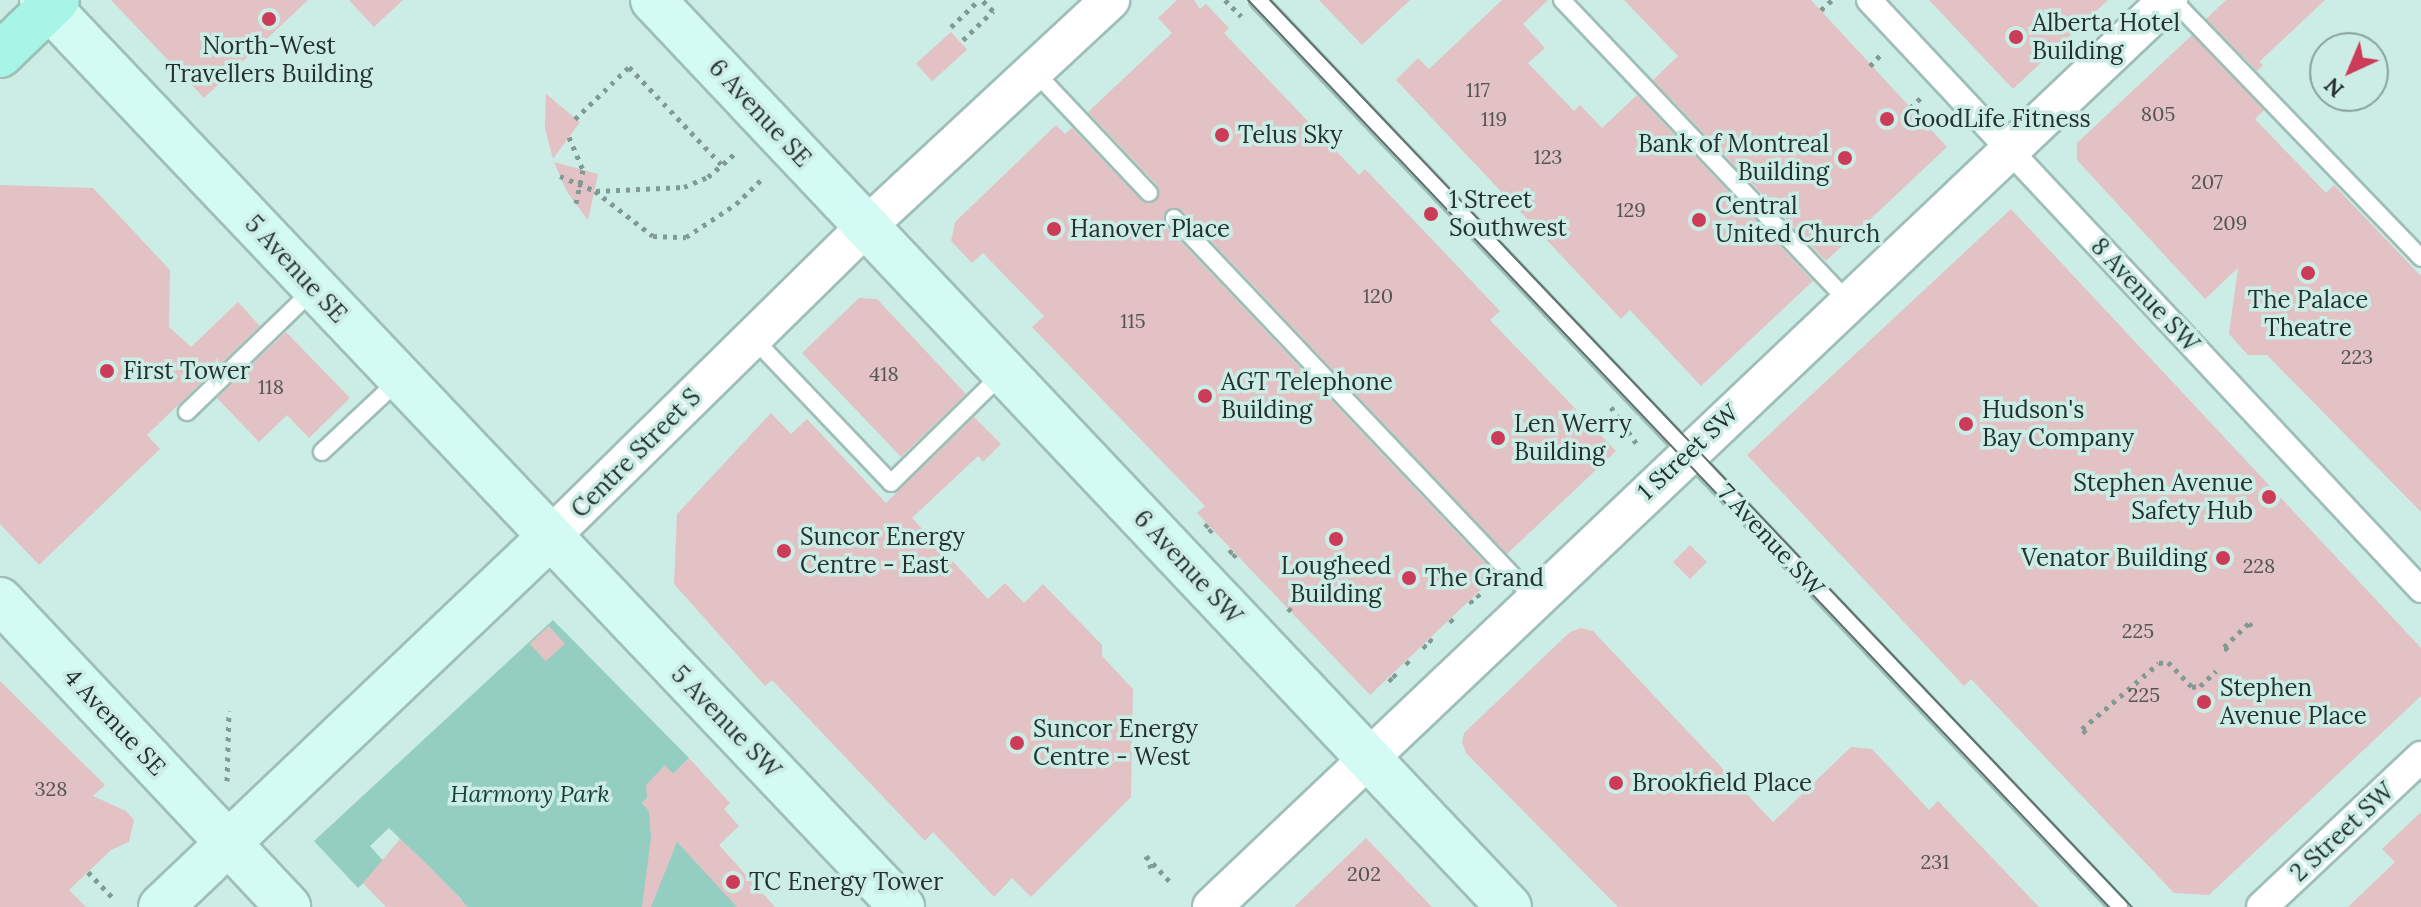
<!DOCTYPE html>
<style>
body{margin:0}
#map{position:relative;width:2421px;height:907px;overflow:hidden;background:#ccede5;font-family:Lora,serif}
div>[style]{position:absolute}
.green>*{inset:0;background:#94cec0}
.building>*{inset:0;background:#e2c2c4;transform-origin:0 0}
.path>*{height:5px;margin-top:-2.5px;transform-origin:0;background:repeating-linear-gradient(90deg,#829a94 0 4px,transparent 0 10px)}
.roads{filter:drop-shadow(2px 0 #9ebeb7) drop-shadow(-2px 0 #9ebeb7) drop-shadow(0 2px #9ebeb7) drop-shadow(0 -2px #9ebeb7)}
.service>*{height:16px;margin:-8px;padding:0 8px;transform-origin:8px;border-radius:8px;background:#fff}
.pedestrian>*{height:24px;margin:-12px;padding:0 12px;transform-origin:12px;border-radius:12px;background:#fff}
.minor>*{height:30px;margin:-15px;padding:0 15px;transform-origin:15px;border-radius:15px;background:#fff}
.tertiary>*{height:38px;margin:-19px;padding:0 19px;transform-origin:19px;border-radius:19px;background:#fff}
.secondary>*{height:44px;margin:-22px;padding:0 22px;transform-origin:22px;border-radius:22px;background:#d3faf3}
.primary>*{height:44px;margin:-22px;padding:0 22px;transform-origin:22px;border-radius:22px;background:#a7f5e7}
.tram>*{height:2px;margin:-1px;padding:0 1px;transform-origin:1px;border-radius:1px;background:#5e726d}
.dots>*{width:22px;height:22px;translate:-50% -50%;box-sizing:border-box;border:4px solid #ccede5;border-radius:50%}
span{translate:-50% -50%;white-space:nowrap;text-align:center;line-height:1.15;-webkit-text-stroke:7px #ccede5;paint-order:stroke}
.number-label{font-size:20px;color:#545554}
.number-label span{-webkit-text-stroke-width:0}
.poi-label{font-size:24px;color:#24312e}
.left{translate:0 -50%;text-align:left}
.right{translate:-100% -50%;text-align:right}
.street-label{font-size:24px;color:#24312e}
.park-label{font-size:24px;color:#163f38;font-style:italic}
.north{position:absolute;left:2309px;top:32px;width:80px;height:80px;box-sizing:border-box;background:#ccede5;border:2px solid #89a29c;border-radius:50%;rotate:224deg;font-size:22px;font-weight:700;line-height:32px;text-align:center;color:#24312e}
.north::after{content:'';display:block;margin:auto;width:28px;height:36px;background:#cc3c58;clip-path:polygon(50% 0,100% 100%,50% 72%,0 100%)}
</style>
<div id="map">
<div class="green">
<i style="clip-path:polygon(553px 620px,689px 758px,673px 774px,665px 766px,656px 790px,642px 803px,738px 907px,456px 907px,462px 900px,389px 828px,370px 846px,385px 863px,358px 888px,314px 841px)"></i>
</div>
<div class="building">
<i style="clip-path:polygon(111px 0,308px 0,204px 98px)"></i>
<i style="clip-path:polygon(349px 0,403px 0,374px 27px)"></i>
<i style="clip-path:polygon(1177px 0,1194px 0,1200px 9px,1206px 4px,1229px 28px,1224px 33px,1359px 175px,1365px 169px,1500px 311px,1490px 320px,1616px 451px,1507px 554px,1182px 210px,1166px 211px,1166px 226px,1491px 569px,1484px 576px,1490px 581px,1370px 695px,1197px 513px,1205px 506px,1032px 327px,1044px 316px,983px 253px,972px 263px,951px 241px,955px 222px,1056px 125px,1065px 134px,1072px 128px,1142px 201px,1157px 200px,1157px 185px,1088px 112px,1172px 33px,1158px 18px)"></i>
<i style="clip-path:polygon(1319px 0,1410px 0,1362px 45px)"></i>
<i style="clip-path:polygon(1502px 0,1548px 0,1523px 24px,1545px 48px,1528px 63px,1574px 111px,1580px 105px,1602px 128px,1637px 95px,1813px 281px,1701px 386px,1630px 310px,1621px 319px,1396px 80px,1418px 58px,1429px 69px)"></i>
<i style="clip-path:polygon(1624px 0,1811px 0,1947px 147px,1826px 261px,1653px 80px,1678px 56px)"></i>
<i style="clip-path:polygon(1929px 0,2108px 0,2013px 89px)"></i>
<i style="clip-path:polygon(2226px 0,2325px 0,2259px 62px,2263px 65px,2257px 71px,2206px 19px)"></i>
<i style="left:951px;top:32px;width:24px;height:47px;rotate:48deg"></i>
<i style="clip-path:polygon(2192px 35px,2264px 110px,2255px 119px,2326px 193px,2334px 185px,2421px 276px,2421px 512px,2267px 355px,2248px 355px,2229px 334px,2238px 268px,2205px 299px,2077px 160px,2077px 143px)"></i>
<i style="clip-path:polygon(546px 94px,580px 122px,553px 159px,545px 128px)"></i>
<i style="clip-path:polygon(554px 162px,598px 174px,588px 220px,567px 192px)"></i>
<i style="clip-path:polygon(0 185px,93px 188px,170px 270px,169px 327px,191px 347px,238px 302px,260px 326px,147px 435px,160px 449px,39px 565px,0 524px)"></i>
<i style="clip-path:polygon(2011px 209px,2421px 648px,2421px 696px,2209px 895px,2174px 893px,1971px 679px,1964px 686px,1747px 455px)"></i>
<i style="clip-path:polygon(859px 298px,877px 299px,966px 394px,901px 457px,802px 353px)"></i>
<i style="clip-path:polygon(286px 332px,350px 398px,309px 438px,287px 415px,259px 442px,217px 398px)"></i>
<i style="clip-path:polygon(771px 413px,791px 434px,807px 419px,886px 503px,974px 417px,1001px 444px,983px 462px,978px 456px,912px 518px,988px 599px,1005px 583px,1024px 603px,1043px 584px,1102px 645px,1102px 656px,1133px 689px,1131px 797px,1031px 897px,1012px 878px,994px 897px,933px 832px,925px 841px,772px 680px,765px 686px,674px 584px,677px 514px)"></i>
<i style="left:1690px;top:545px;width:24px;height:24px;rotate:45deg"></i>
<i style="left:549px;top:626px;width:24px;height:26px;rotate:48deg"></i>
<i style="clip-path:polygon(1581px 628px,1593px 631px,1773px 822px,1851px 747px,1872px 749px,1929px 810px,1938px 801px,2039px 907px,1618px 907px,1466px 753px,1462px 742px,1464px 733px,1570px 632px)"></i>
<i style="clip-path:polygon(0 681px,105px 785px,93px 796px,126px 811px,134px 820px,129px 842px,111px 850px,69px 890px,86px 907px,0 907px)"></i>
<i style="clip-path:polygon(689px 758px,730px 803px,724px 809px,739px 826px,719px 845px,775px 907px,737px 907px,677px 842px,651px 907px,642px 907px,651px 837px,649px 811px,642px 803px,647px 798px,646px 785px,665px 765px,673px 774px)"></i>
<i style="clip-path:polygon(2421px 812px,2421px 907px,2348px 907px,2395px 862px,2382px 849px)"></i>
<i style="clip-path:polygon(1366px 838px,1432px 907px,1294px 907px)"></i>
<i style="clip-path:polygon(400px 839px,429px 866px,468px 907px,386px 907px,363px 883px)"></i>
</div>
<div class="path">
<i style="left:1225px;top:0;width:23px;rotate:45deg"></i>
<i style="left:1821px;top:10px;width:15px;rotate:-42deg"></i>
<i style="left:951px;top:27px;width:39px;rotate:-44deg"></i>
<i style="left:963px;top:40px;width:42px;rotate:-44deg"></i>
<i style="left:993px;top:11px;width:16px;rotate:-135deg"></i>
<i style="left:1870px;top:66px;width:19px;rotate:-47deg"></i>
<i style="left:1910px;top:108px;width:19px;rotate:-43deg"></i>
<i style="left:575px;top:119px;width:75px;rotate:-43.9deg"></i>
<i style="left:629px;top:67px;width:135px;rotate:46.5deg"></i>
<i style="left:569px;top:137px;width:36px;rotate:67deg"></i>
<i style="left:583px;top:170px;width:35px;rotate:102deg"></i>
<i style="left:560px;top:176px;width:38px;rotate:23deg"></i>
<i style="left:595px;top:191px;width:73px;rotate:37.8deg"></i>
<i style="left:653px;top:236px;width:33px;rotate:2deg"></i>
<i style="left:686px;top:237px;width:60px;rotate:-33.4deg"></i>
<i style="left:736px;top:204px;width:35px;rotate:-44deg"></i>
<i style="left:596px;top:191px;width:88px;rotate:-2.6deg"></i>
<i style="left:684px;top:187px;width:26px;rotate:-23deg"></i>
<i style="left:708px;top:177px;width:37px;rotate:-41deg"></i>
<i style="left:1611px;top:407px;width:44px;rotate:55.2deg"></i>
<i style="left:1205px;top:527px;width:4px;rotate:-45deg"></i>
<i style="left:1209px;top:532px;width:4px;rotate:-45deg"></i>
<i style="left:1229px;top:553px;width:5px;rotate:-37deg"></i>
<i style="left:1233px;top:557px;width:4px;rotate:-45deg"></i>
<i style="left:1477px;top:594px;width:6px;rotate:51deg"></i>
<i style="left:1470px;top:600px;width:6px;rotate:51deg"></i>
<i style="left:1288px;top:608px;width:10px;rotate:45deg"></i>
<i style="left:1450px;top:619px;width:7px;rotate:45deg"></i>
<i style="left:1429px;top:639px;width:6px;rotate:39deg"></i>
<i style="left:1423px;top:645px;width:6px;rotate:39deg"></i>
<i style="left:2228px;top:650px;width:5px;rotate:-143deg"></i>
<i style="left:2224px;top:647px;width:35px;rotate:-44deg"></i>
<i style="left:2249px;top:623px;width:5px;rotate:53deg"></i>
<i style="left:1406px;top:661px;width:6px;rotate:45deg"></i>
<i style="left:1393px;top:674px;width:6px;rotate:45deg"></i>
<i style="left:1389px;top:678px;width:6px;rotate:45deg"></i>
<i style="left:2086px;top:733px;width:6px;rotate:-135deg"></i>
<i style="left:2082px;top:729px;width:101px;rotate:-40.6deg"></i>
<i style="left:2159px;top:663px;width:9px;rotate:-6deg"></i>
<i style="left:2168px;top:662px;width:35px;rotate:46deg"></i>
<i style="left:2192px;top:687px;width:8px;rotate:-7deg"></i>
<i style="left:2200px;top:686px;width:22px;rotate:-43deg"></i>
<i style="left:227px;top:781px;width:70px;rotate:-88.4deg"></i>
<i style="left:1151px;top:868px;width:13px;rotate:-113deg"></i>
<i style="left:1146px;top:856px;width:34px;rotate:47deg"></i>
<i style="left:88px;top:872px;width:36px;rotate:46deg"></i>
</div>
<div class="roads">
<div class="service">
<i style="left:1258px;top:0;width:1251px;rotate:46.49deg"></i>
<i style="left:1562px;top:0;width:417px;rotate:46.5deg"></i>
<i style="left:2173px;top:0;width:358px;rotate:46.1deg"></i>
<i style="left:1035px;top:72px;width:166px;rotate:46.7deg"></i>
<i style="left:1174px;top:218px;width:522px;rotate:46.55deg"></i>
<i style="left:753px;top:338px;width:200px;rotate:46.4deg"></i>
<i style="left:891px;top:483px;width:157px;rotate:-44.5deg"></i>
<i style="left:187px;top:412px;width:177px;rotate:-44.1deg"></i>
<i style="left:322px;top:452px;width:107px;rotate:-43.1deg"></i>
</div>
<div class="pedestrian">
<i style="left:1869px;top:0;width:808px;rotate:46.91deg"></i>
</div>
<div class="minor">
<i style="left:2262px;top:907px;width:219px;rotate:-43.3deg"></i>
</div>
<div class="tertiary">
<i style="left:550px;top:537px;width:444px;rotate:-44.5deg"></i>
<i style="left:867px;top:226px;width:332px;rotate:-42.9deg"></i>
<i style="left:1212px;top:907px;width:1318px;rotate:-43.49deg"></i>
</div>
<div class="secondary">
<i style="left:42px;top:0;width:1250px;rotate:46.52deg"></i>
<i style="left:653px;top:0;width:1247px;rotate:46.66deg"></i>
<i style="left:0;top:600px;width:421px;rotate:46.8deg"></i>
<i style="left:161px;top:907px;width:537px;rotate:-43.57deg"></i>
</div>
<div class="primary">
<i style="left:0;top:55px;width:79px;rotate:-44deg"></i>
</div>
</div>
<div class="tram">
<i style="left:1248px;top:0;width:1251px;rotate:46.49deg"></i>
<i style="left:1270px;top:0;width:1251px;rotate:46.46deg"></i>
</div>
<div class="dots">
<i style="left:269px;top:19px;background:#cc3c58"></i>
<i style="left:2016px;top:37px;background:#cc3c58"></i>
<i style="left:1887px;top:119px;background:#cc3c58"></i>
<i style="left:1222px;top:135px;background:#cc3c58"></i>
<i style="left:1845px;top:158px;background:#cc3c58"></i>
<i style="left:1431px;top:214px;background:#cc3c58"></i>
<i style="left:1699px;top:220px;background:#cc3c58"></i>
<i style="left:1054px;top:229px;background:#cc3c58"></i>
<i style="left:2308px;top:273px;background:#cc3c58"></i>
<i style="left:107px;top:371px;background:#cc3c58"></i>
<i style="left:1205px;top:396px;background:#cc3c58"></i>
<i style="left:1966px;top:424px;background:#cc3c58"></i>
<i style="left:1498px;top:438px;background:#cc3c58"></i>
<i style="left:2269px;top:497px;background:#cc3c58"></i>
<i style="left:1336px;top:539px;background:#cc3c58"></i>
<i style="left:784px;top:551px;background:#cc3c58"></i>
<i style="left:2223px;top:558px;background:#cc3c58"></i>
<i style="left:1409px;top:578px;background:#cc3c58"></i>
<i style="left:2204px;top:702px;background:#cc3c58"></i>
<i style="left:1017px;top:743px;background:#cc3c58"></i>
<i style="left:1616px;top:783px;background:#cc3c58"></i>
<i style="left:733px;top:882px;background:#cc3c58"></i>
</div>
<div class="number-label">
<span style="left:1478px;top:89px">117</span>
<span style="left:2158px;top:113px">805</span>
<span style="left:1494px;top:118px">119</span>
<span style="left:1548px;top:156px">123</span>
<span style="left:2207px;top:181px">207</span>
<span style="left:1631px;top:209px">129</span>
<span style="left:2230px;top:222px">209</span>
<span style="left:1378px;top:295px">120</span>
<span style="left:1133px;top:320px">115</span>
<span style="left:2357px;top:356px">223</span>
<span style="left:884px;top:373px">418</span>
<span style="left:271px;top:386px">118</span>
<span style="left:2259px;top:565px">228</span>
<span style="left:2138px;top:630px">225</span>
<span style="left:2144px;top:694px">225</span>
<span style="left:51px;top:788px">328</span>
<span style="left:1935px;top:861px">231</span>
<span style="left:1364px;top:873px">202</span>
</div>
<div class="poi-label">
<span class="left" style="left:2032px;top:37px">Alberta Hotel<br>Building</span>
<span style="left:269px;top:60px">North-West<br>Travellers Building</span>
<span class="left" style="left:1903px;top:119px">GoodLife Fitness</span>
<span class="left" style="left:1238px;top:135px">Telus Sky</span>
<span class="right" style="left:1829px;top:158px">Bank of Montreal<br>Building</span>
<span class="left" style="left:1449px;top:214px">1 Street<br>Southwest</span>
<span class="left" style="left:1715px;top:220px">Central<br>United Church</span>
<span class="left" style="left:1070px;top:229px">Hanover Place</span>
<span style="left:2308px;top:314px">The Palace<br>Theatre</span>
<span class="left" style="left:123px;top:371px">First Tower</span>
<span class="left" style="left:1221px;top:396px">AGT Telephone<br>Building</span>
<span class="left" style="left:1982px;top:424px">Hudson's<br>Bay Company</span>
<span class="left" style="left:1514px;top:438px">Len Werry<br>Building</span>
<span class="right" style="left:2253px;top:497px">Stephen Avenue<br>Safety Hub</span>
<span class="left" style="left:800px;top:551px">Suncor Energy<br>Centre - East</span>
<span class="right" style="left:2207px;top:558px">Venator Building</span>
<span style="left:1336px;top:580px">Lougheed<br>Building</span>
<span class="left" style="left:1425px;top:578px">The Grand</span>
<span class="left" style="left:2220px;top:702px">Stephen<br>Avenue Place</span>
<span class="left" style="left:1033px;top:743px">Suncor Energy<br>Centre - West</span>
<span class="left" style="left:1632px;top:783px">Brookfield Place</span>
<span class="left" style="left:749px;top:882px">TC Energy Tower</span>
</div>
<div class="street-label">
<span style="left:760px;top:113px;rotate:47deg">6 Avenue SE</span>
<span style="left:296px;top:269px;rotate:47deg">5 Avenue SE</span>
<span style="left:2145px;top:295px;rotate:47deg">8 Avenue SW</span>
<span style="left:1688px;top:452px;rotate:-43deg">1 Street SW</span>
<span style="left:636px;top:453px;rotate:-45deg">Centre Street S</span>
<span style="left:1771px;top:540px;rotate:47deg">7 Avenue SW</span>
<span style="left:1188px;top:567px;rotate:47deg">6 Avenue SW</span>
<span style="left:115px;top:722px;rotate:47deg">4 Avenue SE</span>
<span style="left:726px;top:722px;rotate:46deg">5 Avenue SW</span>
<span style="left:2342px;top:832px;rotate:-43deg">2 Street SW</span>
</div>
<div class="park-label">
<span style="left:530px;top:794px">Harmony Park</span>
</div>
<div class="north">N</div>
</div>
